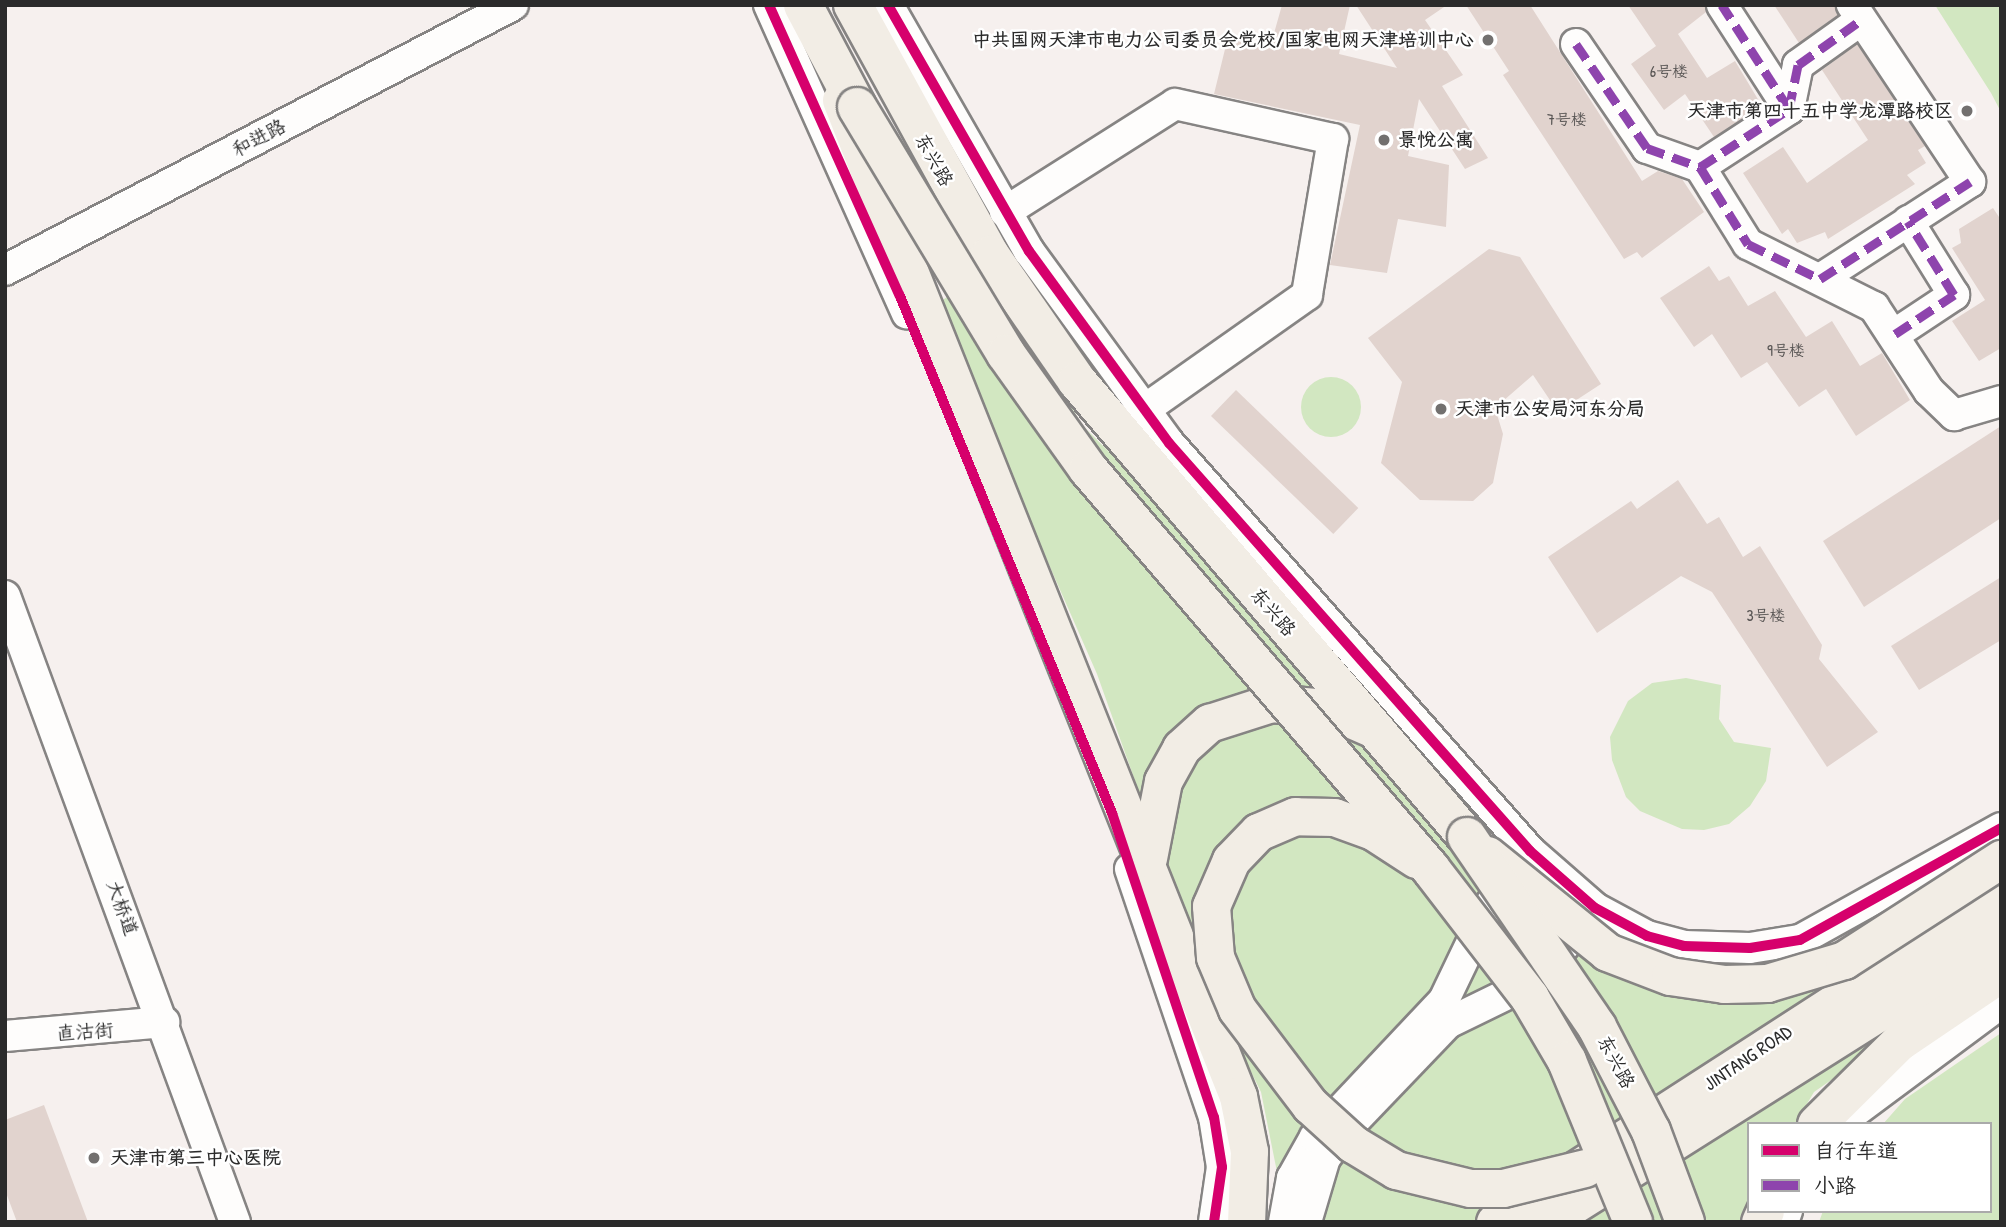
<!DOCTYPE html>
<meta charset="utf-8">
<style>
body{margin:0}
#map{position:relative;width:2006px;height:1227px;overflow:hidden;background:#f6f0ee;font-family:"Patrick Hand","LXGW WenKai TC",sans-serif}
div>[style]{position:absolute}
.green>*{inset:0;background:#d2e7c1}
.round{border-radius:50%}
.building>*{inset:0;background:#e1d3ce;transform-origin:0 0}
.roads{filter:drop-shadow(2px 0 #868483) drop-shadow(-2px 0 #868483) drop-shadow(0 2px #868483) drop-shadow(0 -2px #868483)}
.minor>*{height:30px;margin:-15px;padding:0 15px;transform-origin:15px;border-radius:15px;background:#fefdfc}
.major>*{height:37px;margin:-18.5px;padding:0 18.5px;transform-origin:18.5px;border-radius:18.5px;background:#f2ede5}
.highway>*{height:38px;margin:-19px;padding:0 19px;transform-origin:19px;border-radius:19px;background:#f2ede5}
.bridges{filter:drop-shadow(2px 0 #868483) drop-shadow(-2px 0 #868483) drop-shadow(0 2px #868483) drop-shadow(0 -2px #868483)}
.major-bridge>*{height:37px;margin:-18.5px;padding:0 18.5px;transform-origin:18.5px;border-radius:18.5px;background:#f2ede5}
.highway-bridge>*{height:38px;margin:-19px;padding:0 19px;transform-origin:19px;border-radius:19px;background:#f2ede5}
.quiet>*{height:9px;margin-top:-4.5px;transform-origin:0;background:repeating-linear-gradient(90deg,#8e44ad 0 18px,transparent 0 27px)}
.cycleway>*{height:10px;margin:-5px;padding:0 5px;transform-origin:5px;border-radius:5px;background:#d6006c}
.dots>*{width:19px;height:19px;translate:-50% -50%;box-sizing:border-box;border:4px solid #fff;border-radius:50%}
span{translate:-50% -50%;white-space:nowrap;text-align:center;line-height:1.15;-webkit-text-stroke:5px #fff;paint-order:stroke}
.number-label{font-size:16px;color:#585554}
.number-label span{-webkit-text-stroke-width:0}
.poi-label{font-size:19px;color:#2b2b2b;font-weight:700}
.right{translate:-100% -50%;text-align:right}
.left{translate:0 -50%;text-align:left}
.street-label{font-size:19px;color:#2b2b2b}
.frame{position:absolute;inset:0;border:7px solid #2b2b2b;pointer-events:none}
.legend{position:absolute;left:1747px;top:1122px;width:245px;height:91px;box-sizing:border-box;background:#fff;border:2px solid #aaa;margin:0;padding:9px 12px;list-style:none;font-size:21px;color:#2b2b2b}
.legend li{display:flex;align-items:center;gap:14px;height:35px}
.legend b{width:35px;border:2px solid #aaa}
</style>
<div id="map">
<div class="green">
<i style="clip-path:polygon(1935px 5px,2001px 5px,2001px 112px,1991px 93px)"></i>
<i style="clip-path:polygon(988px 270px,1083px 426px,1195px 537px,1461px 838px,1695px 965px,1752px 970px,1805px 957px,1858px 931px,1958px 992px,1814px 1092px,1795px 1124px,1749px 1124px,1749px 1202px,1739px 1222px,1287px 1222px,1261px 1092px,1207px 983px,1097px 674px,935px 305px)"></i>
<i class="round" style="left:1301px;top:377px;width:60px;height:60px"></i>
<i style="clip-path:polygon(1686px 678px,1721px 685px,1719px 719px,1734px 742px,1771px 748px,1766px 781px,1750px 806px,1729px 824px,1704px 830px,1682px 829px,1640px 811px,1626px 797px,1612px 760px,1610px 737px,1628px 701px,1652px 683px)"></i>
<i style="clip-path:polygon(2001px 1033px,2001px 1222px,1819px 1222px,1823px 1211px,1990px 1211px,1990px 1124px,1883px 1124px,1905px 1099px)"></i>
</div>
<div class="building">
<i style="clip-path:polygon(1282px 5px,1350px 5px,1339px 54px,1397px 68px,1356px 5px,1447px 5px,1425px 20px,1463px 75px,1442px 86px,1488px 158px,1465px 169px,1419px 99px,1408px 156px,1449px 165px,1446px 227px,1398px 219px,1387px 273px,1330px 265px,1360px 125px,1214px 94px,1228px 37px,1271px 44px)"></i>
<i style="clip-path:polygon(1466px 5px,1530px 5px,1642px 181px,1658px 171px,1682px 179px,1704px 212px,1642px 258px,1637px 252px,1624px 259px,1503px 75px,1509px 71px)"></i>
<i style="clip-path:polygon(1628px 5px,1705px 5px,1706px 12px,1678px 34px,1707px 78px,1735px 61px,1762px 106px,1714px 137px,1685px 94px,1664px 110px,1631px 64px,1656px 46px)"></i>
<i style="clip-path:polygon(1774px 5px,1835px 5px,1838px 15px,1799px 43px)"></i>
<i style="clip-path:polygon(1857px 44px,1925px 146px,1918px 150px,1926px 163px,1907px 175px,1915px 184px,1828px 239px,1825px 232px,1797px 243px,1788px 229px,1782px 234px,1743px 173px,1783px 147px,1807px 183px,1868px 140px,1822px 70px)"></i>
<i style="clip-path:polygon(1993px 208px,2001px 220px,2001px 348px,1979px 361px,1952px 321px,1985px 300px,1952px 248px,1961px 243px,1959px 229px)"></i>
<i style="clip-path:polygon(1489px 249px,1520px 257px,1601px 384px,1558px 412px,1533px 375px,1495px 408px,1503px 434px,1493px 483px,1473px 501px,1420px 500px,1381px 463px,1402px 382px,1368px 338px)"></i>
<i style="clip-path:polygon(1709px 266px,1719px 281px,1729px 276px,1748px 306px,1775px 291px,1806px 337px,1832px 321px,1860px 366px,1882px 353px,1910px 400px,1856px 436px,1826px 389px,1799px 407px,1767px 362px,1741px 378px,1712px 334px,1694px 347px,1660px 298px)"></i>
<i style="left:1236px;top:390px;width:170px;height:36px;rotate:44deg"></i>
<i style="clip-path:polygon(2001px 426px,2001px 518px,1864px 607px,1823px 541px)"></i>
<i style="clip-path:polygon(1678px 480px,1707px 524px,1719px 517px,1743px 557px,1760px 546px,1822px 645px,1819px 659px,1878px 732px,1827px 767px,1712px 592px,1681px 576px,1597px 633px,1548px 557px,1631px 501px,1637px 509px)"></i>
<i style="clip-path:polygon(2001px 577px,2001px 640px,1919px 690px,1891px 646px)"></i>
<i style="clip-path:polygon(44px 1105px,88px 1222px,17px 1222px,5px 1190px,5px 1120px)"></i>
</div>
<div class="roads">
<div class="minor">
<i style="left:769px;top:5px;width:338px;rotate:65.9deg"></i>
<i style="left:888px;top:5px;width:284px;rotate:60.2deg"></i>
<i style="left:1029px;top:251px;width:238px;rotate:53.9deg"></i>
<i style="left:1169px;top:443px;width:545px;rotate:48.5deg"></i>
<i style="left:1530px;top:851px;width:86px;rotate:41.2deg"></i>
<i style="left:1595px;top:908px;width:59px;rotate:28.3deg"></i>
<i style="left:1647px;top:936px;width:38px;rotate:15deg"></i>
<i style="left:1684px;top:946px;width:66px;rotate:1.7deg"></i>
<i style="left:1750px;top:948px;width:51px;rotate:-9.1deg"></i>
<i style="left:1800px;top:940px;width:230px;rotate:-29.1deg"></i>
<i style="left:1576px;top:44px;width:126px;rotate:55.7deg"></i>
<i style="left:1647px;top:148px;width:56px;rotate:19.7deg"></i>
<i style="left:1700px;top:167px;width:91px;rotate:58.1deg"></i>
<i style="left:1748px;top:244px;width:141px;rotate:26.6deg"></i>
<i style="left:1874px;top:307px;width:100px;rotate:56.8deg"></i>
<i style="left:1929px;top:391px;width:35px;rotate:44deg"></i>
<i style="left:1954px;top:415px;width:49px;rotate:-16.6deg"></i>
<i style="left:1789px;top:109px;width:45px;rotate:-78.4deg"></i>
<i style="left:1798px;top:65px;width:77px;rotate:-35.5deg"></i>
<i style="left:1700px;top:167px;width:106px;rotate:-33.1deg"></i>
<i style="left:1789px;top:109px;width:124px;rotate:-122.8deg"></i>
<i style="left:1005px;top:212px;width:201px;rotate:-32.4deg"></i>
<i style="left:1175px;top:104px;width:162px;rotate:12.5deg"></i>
<i style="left:1333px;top:139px;width:158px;rotate:99.5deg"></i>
<i style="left:1307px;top:295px;width:199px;rotate:144.8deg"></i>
<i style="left:5px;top:270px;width:573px;rotate:-27.55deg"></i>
<i style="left:1820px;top:279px;width:179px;rotate:-32.9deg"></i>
<i style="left:1970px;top:182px;width:213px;rotate:-123.7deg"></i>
<i style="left:1895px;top:334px;width:71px;rotate:-33.5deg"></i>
<i style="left:1954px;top:295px;width:87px;rotate:-121.9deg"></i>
<i style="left:5px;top:596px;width:667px;rotate:69.83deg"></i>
<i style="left:1130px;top:869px;width:262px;rotate:71.3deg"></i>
<i style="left:1214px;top:1117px;width:51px;rotate:80.9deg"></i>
<i style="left:1222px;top:1167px;width:56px;rotate:98.3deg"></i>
<i style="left:5px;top:1036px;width:160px;rotate:-5deg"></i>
<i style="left:1845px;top:1119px;width:194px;rotate:-36.6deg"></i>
<i style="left:1284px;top:1222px;width:45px;rotate:-79.7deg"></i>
<i style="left:1292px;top:1178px;width:47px;rotate:-60.7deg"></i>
<i style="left:1315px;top:1137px;width:188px;rotate:-46.7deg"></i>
<i style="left:1444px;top:1000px;width:104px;rotate:-64.4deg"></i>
<i style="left:1489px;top:906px;width:40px;rotate:-53deg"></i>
<i style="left:1306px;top:1222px;width:67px;rotate:-73.5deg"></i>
<i style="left:1325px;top:1158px;width:44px;rotate:-52.4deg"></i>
<i style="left:1352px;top:1123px;width:139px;rotate:-46.2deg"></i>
<i style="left:1448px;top:1023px;width:98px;rotate:-26deg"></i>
<i style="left:1536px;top:980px;width:88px;rotate:-50.5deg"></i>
<i style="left:1783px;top:1222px;width:12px;rotate:-70deg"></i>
</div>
<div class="major">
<i style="left:841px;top:100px;width:1072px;rotate:68.27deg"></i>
<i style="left:1238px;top:1096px;width:56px;rotate:78.7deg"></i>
<i style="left:1249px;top:1151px;width:71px;rotate:92.4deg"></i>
<i style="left:1148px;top:858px;width:78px;rotate:-79deg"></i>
<i style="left:1163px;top:781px;width:38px;rotate:-61deg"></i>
<i style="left:1181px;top:748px;width:38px;rotate:-42deg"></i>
<i style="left:1209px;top:723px;width:65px;rotate:-17.9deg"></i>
<i style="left:1271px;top:703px;width:55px;rotate:5.2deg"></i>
<i style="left:1326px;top:708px;width:55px;rotate:23.7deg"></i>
<i style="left:1816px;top:1124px;width:117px;rotate:-44.7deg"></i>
<i style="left:1899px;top:1042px;width:123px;rotate:-34.1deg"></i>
<i style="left:1495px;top:1222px;width:602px;rotate:-32.87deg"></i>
<i style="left:1546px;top:1222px;width:538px;rotate:-32.24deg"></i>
<i style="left:1760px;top:1222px;width:12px;rotate:-66deg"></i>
</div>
<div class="highway">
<i style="left:803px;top:5px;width:115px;rotate:62.1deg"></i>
<i style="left:853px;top:5px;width:285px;rotate:61.3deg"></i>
<i style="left:990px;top:255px;width:153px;rotate:55.4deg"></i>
<i style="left:1077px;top:381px;width:600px;rotate:49.46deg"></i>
</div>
</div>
<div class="bridges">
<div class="major-bridge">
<i style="left:1487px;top:855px;width:154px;rotate:38.9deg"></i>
<i style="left:1607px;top:952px;width:67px;rotate:20.9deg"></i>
<i style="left:1670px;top:976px;width:55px;rotate:8.4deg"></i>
<i style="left:1724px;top:984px;width:43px;rotate:-1.3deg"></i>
<i style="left:1767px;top:983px;width:80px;rotate:-16.6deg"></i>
<i style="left:1844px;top:960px;width:187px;rotate:-32.8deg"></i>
<i style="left:1416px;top:859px;width:51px;rotate:-146.9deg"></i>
<i style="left:1373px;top:831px;width:41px;rotate:-160.3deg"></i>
<i style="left:1334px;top:817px;width:39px;rotate:-179deg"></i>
<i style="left:1295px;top:816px;width:40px;rotate:156.6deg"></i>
<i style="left:1258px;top:832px;width:39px;rotate:134deg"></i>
<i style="left:1231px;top:860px;width:50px;rotate:113.5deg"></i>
<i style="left:1211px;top:906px;width:51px;rotate:85.5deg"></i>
<i style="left:1215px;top:957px;width:56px;rotate:67.1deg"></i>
<i style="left:1237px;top:1009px;width:121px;rotate:52.8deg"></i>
<i style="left:1310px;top:1105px;width:58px;rotate:42.2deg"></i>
<i style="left:1353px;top:1144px;width:50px;rotate:31.2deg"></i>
<i style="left:1396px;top:1170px;width:76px;rotate:13.7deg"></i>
<i style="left:1470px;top:1188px;width:33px"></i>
<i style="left:1503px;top:1188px;width:84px;rotate:-13.7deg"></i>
</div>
<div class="highway-bridge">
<i style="left:857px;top:107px;width:288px;rotate:58.9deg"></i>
<i style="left:1006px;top:354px;width:141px;rotate:54.5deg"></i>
<i style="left:1088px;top:469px;width:526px;rotate:49.4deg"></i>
<i style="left:1430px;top:868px;width:164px;rotate:52.4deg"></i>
<i style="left:1530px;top:998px;width:73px;rotate:59.6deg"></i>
<i style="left:1567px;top:1061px;width:174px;rotate:67.7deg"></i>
<i style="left:1467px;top:837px;width:230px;rotate:55.6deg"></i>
<i style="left:1597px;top:1027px;width:117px;rotate:62.6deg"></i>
<i style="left:1651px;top:1131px;width:97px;rotate:69.5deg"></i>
</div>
</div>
<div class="quiet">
<i style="left:1576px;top:44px;width:126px;rotate:55.7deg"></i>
<i style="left:1647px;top:148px;width:56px;rotate:19.7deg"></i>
<i style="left:1700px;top:167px;width:91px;rotate:58.1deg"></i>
<i style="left:1748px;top:244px;width:80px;rotate:25.9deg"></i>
<i style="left:1820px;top:279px;width:179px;rotate:-32.9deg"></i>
<i style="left:1789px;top:109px;width:45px;rotate:-78.4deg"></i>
<i style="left:1798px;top:65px;width:77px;rotate:-35.5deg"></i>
<i style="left:1700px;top:167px;width:106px;rotate:-33.1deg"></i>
<i style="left:1789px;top:109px;width:124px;rotate:-122.8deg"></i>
<i style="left:1895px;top:334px;width:71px;rotate:-33.5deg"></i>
<i style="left:1954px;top:295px;width:87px;rotate:-121.9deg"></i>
</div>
<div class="cycleway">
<i style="left:769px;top:5px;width:319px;rotate:65.8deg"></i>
<i style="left:900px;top:296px;width:559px;rotate:67.7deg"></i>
<i style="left:1112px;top:813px;width:321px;rotate:71.5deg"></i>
<i style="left:1214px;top:1117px;width:51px;rotate:80.9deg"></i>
<i style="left:1222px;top:1167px;width:56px;rotate:98.3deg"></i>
<i style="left:888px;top:5px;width:284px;rotate:60.2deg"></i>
<i style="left:1029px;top:251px;width:238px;rotate:53.9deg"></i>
<i style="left:1169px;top:443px;width:545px;rotate:48.5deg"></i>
<i style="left:1530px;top:851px;width:86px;rotate:41.2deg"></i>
<i style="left:1595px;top:908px;width:59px;rotate:28.3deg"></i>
<i style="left:1647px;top:936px;width:38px;rotate:15deg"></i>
<i style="left:1684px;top:946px;width:66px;rotate:1.7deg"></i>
<i style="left:1750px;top:948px;width:51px;rotate:-9.1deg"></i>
<i style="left:1800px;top:940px;width:230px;rotate:-29.1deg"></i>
</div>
<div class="dots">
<i style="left:1488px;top:40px;background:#72706f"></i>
<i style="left:1967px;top:111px;background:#72706f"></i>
<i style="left:1384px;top:140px;background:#72706f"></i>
<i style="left:1441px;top:409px;background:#72706f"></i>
<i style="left:94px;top:1158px;background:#72706f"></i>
</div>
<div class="number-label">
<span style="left:1669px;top:71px">6号楼</span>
<span style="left:1567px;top:119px">7号楼</span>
<span style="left:1786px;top:350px">9号楼</span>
<span style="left:1766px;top:615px">3号楼</span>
</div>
<div class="poi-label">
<span class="right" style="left:1474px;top:40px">中共国网天津市电力公司委员会党校/国家电网天津培训中心</span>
<span class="right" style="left:1953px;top:111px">天津市第四十五中学龙潭路校区</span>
<span class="left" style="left:1398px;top:140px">景悦公寓</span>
<span class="left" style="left:1455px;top:409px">天津市公安局河东分局</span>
<span class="left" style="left:110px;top:1158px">天津市第三中心医院</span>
</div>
<div class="street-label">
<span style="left:259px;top:138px;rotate:-28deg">和进路</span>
<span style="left:934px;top:160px;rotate:61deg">东兴路</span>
<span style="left:1273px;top:612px;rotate:49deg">东兴路</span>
<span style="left:122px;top:908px;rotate:70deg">大桥道</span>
<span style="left:85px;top:1032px;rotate:-4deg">直沽街</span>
<span style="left:1748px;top:1058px;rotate:-34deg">JINTANG ROAD</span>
<span style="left:1616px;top:1062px;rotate:62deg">东兴路</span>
</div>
<div class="frame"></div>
<ul class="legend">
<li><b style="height:9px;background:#d6006c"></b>自行车道</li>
<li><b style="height:9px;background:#8e44ad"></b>小路</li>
</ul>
</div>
